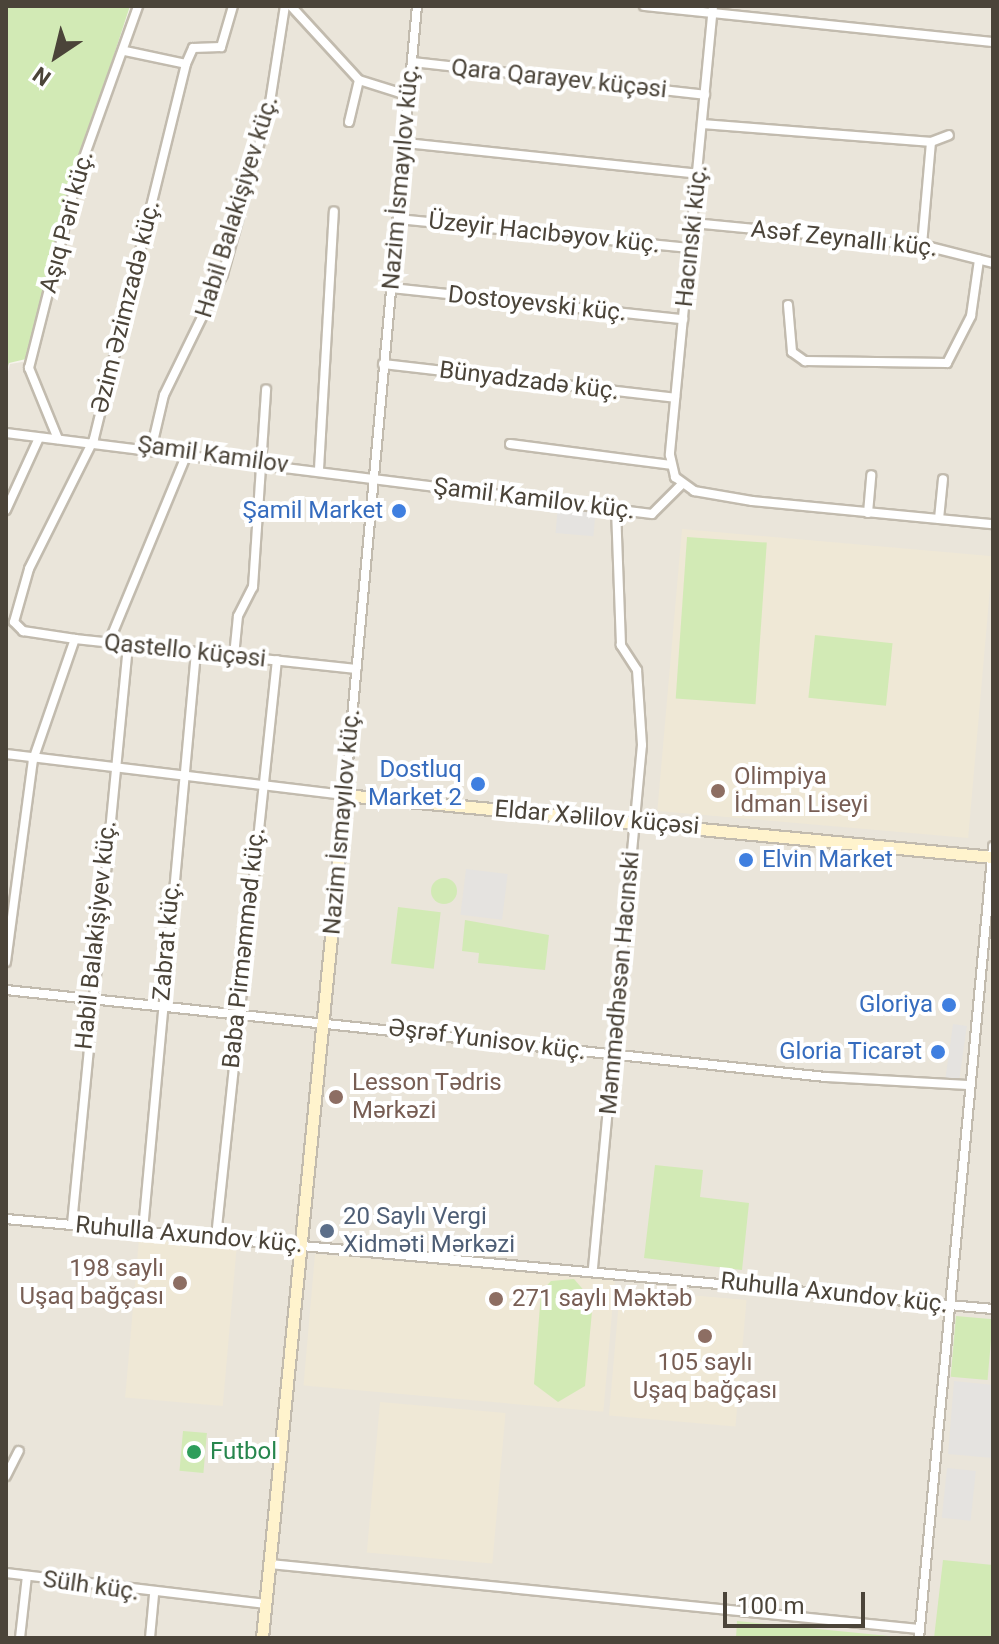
<!DOCTYPE html>
<meta charset="utf-8">
<style>
body{margin:0}
#map{position:relative;width:999px;height:1644px;overflow:hidden;background:#f6f3ec;font-family:Roboto,sans-serif}
div>[style]{position:absolute}
.residential>*{inset:0;background:#eae5da}
.education>*{inset:0;background:#efe8d6;transform-origin:0 0}
.green>*{inset:0;background:#d2eab5;transform-origin:0 0}
.round{border-radius:50%}
.parking>*{inset:0;background:#e5e3e0;transform-origin:0 0}
.roads{filter:drop-shadow(2px 0 #c2bbae) drop-shadow(-2px 0 #c2bbae) drop-shadow(0 2px #c2bbae) drop-shadow(0 -2px #c2bbae)}
.street>*{height:8px;margin:-4px;padding:0 4px;transform-origin:4px;border-radius:4px;background:#fff}
.secondary>*{height:11px;margin:-5.5px;padding:0 5.5px;transform-origin:5.5px;border-radius:5.5px;background:#fff3cd}
.dots>*{width:22px;height:22px;translate:-50% -50%;box-sizing:border-box;border:4px solid #fff;border-radius:50%}
span{translate:-50% -50%;white-space:nowrap;text-align:center;line-height:1.15;-webkit-text-stroke:8px #fff;paint-order:stroke}
.street-label{font-size:24px;color:#4b4439}
.shop-label{font-size:24px;color:#366cbe}
.right{translate:-100% -50%;text-align:right}
.left{translate:0 -50%;text-align:left}
.education-label{font-size:24px;color:#785e54}
.service-label{font-size:24px;color:#4e5e75}
.leisure-label{font-size:24px;color:#27864d}
.frame{position:absolute;inset:0;border:8px solid #4b4439;pointer-events:none}
.north{position:absolute;left:16px;top:16px;width:80px;height:80px;-webkit-text-stroke:6px #fff;paint-order:stroke;rotate:215deg;font-size:22px;font-weight:700;line-height:32px;text-align:center;color:#4b4439}
.north::after{content:'';display:block;margin:auto;width:28px;height:36px;background:#4b4439;clip-path:polygon(50% 0,100% 100%,50% 72%,0 100%)}
.scale{position:absolute;left:723px;top:1592px;width:142px;height:36px;box-sizing:border-box;border:4px solid #4b4439;border-top:0;padding-left:10px;font-size:24px;line-height:28px;white-space:nowrap;color:#4b4439;-webkit-text-stroke:6px #fff;paint-order:stroke}
</style>
<div id="map">
<div class="residential">
<i style="clip-path:polygon(142px 6px,993px 6px,993px 1638px,6px 1638px,6px 379px,10px 364px,34px 360px,111px 86px)"></i>
</div>
<div class="education">
<i style="left:682px;top:529px;width:312px;height:283px;rotate:5deg"></i>
<i style="left:139px;top:1239px;width:98px;height:159px;rotate:5deg"></i>
<i style="left:315px;top:1254px;width:301px;height:132px;rotate:5deg"></i>
<i style="left:620px;top:1289px;width:127px;height:127px;rotate:5deg"></i>
<i style="left:380px;top:1402px;width:126px;height:151px;rotate:5deg"></i>
</div>
<div class="green">
<i style="clip-path:polygon(6px 6px,130px 6px,69px 192px,26px 359px,9px 363px,6px 372px)"></i>
<i style="left:687px;top:537px;width:80px;height:162px;rotate:4deg"></i>
<i style="left:815px;top:635px;width:78px;height:63px;rotate:6deg"></i>
<i class="round" style="left:431px;top:878px;width:26px;height:26px"></i>
<i style="left:398px;top:907px;width:43px;height:57px;rotate:7deg"></i>
<i style="clip-path:polygon(465px 920px,549px 935px,545px 970px,478px 963px,479px 953px,462px 951px)"></i>
<i style="clip-path:polygon(655px 1165px,703px 1170px,700px 1197px,749px 1203px,742px 1270px,644px 1258px)"></i>
<i style="clip-path:polygon(574px 1279px,593px 1301px,585px 1386px,558px 1402px,534px 1384px,541px 1292px,551px 1281px)"></i>
<i style="left:956px;top:1316px;width:37px;height:61px;rotate:5deg"></i>
<i style="left:183px;top:1431px;width:24px;height:40px;rotate:5deg"></i>
<i style="clip-path:polygon(943px 1560px,993px 1565px,993px 1638px,934px 1638px)"></i>
<i style="clip-path:polygon(737px 1621px,899px 1637px,899px 1638px,736px 1638px)"></i>
</div>
<div class="parking">
<i style="left:558px;top:505px;width:38px;height:28px;rotate:5deg"></i>
<i style="left:466px;top:869px;width:42px;height:46px;rotate:7deg"></i>
<i style="left:953px;top:1024px;width:14px;height:56px;rotate:8deg"></i>
<i style="clip-path:polygon(954px 1381px,993px 1385px,993px 1458px,948px 1454px)"></i>
<i style="left:947px;top:1468px;width:29px;height:50px;rotate:6deg"></i>
</div>
<div class="roads">
<div class="street">
<i style="left:233px;top:6px;width:43px;rotate:106.3deg"></i>
<i style="left:221px;top:47px;width:28px;rotate:178deg"></i>
<i style="left:193px;top:48px;width:17px;rotate:114deg"></i>
<i style="left:186px;top:64px;width:386px;rotate:103.8deg"></i>
<i style="left:94px;top:439px;width:145px;rotate:116.6deg"></i>
<i style="left:29px;top:569px;width:55px;rotate:105.8deg"></i>
<i style="left:14px;top:622px;width:13px;rotate:45deg"></i>
<i style="left:23px;top:631px;width:53px;rotate:8.7deg"></i>
<i style="left:75px;top:639px;width:283px;rotate:6.1deg"></i>
<i style="left:291px;top:6px;width:100px;rotate:47.4deg"></i>
<i style="left:359px;top:80px;width:53px;rotate:17.4deg"></i>
<i style="left:644px;top:6px;width:351px;rotate:5.9deg"></i>
<i style="left:713px;top:6px;width:451px;rotate:95.5deg"></i>
<i style="left:670px;top:455px;width:23px;rotate:77deg"></i>
<i style="left:675px;top:477px;width:24px;rotate:36deg"></i>
<i style="left:694px;top:491px;width:59px;rotate:9.8deg"></i>
<i style="left:752px;top:501px;width:242px;rotate:5.5deg"></i>
<i style="left:125px;top:51px;width:62px;rotate:12deg"></i>
<i style="left:412px;top:62px;width:295px;rotate:6.4deg"></i>
<i style="left:349px;top:122px;width:43px;rotate:-76.6deg"></i>
<i style="left:703px;top:124px;width:229px;rotate:4.5deg"></i>
<i style="left:931px;top:142px;width:103px;rotate:95deg"></i>
<i style="left:931px;top:142px;width:19px;rotate:-21deg"></i>
<i style="left:405px;top:143px;width:295px;rotate:6deg"></i>
<i style="left:398px;top:219px;width:293px;rotate:5.7deg"></i>
<i style="left:693px;top:223px;width:230px;rotate:5.5deg"></i>
<i style="left:922px;top:245px;width:73px;rotate:14.2deg"></i>
<i style="left:391px;top:288px;width:294px;rotate:6.1deg"></i>
<i style="left:788px;top:305px;width:47px;rotate:85.1deg"></i>
<i style="left:792px;top:352px;width:16px;rotate:35deg"></i>
<i style="left:805px;top:361px;width:142px;rotate:0.8deg"></i>
<i style="left:947px;top:363px;width:53px;rotate:-62.9deg"></i>
<i style="left:971px;top:316px;width:57px;rotate:-81.9deg"></i>
<i style="left:383px;top:364px;width:294px;rotate:6.6deg"></i>
<i style="left:6px;top:433px;width:651px;rotate:7.15deg"></i>
<i style="left:652px;top:514px;width:42px;rotate:-45deg"></i>
<i style="left:58px;top:439px;width:77px;rotate:-112.2deg"></i>
<i style="left:29px;top:368px;width:200px;rotate:-75.8deg"></i>
<i style="left:78px;top:174px;width:178px;rotate:-70.3deg"></i>
<i style="left:510px;top:444px;width:162px;rotate:7.4deg"></i>
<i style="left:152px;top:446px;width:52px;rotate:-76.8deg"></i>
<i style="left:164px;top:395px;width:135px;rotate:-64deg"></i>
<i style="left:223px;top:274px;width:171px;rotate:-74.4deg"></i>
<i style="left:269px;top:109px;width:104px;rotate:-81.2deg"></i>
<i style="left:319px;top:469px;width:258px;rotate:-86.7deg"></i>
<i style="left:6px;top:510px;width:79px;rotate:-65.4deg"></i>
<i style="left:868px;top:513px;width:38px;rotate:-85deg"></i>
<i style="left:939px;top:519px;width:40px;rotate:-84.3deg"></i>
<i style="left:109px;top:642px;width:207px;rotate:-67.5deg"></i>
<i style="left:234px;top:656px;width:40px;rotate:-84.3deg"></i>
<i style="left:238px;top:616px;width:33px;rotate:-63deg"></i>
<i style="left:253px;top:587px;width:198px;rotate:-86.2deg"></i>
<i style="left:6px;top:754px;width:341px;rotate:6.9deg"></i>
<i style="left:345px;top:795px;width:792px;rotate:-84.79deg"></i>
<i style="left:6px;top:962px;width:204px;rotate:-82.4deg"></i>
<i style="left:33px;top:760px;width:128px;rotate:-70.9deg"></i>
<i style="left:6px;top:990px;width:825px;rotate:6.06deg"></i>
<i style="left:826px;top:1077px;width:142px;rotate:3.2deg"></i>
<i style="left:6px;top:1219px;width:991px;rotate:5.21deg"></i>
<i style="left:72px;top:1224px;width:581px;rotate:-84.47deg"></i>
<i style="left:143px;top:1230px;width:580px;rotate:-84.76deg"></i>
<i style="left:216px;top:1237px;width:580px;rotate:-83.97deg"></i>
<i style="left:593px;top:1268px;width:525px;rotate:-84.65deg"></i>
<i style="left:642px;top:745px;width:75px;rotate:-93.8deg"></i>
<i style="left:637px;top:670px;width:30px;rotate:-123deg"></i>
<i style="left:621px;top:645px;width:134px;rotate:-92.1deg"></i>
<i style="left:6px;top:1476px;width:28px;rotate:-63deg"></i>
<i style="left:270px;top:1564px;width:652px;rotate:5.72deg"></i>
<i style="left:6px;top:1573px;width:262px;rotate:6.8deg"></i>
<i style="left:20px;top:1638px;width:62px;rotate:-83.6deg"></i>
<i style="left:150px;top:1638px;width:43px;rotate:-84.7deg"></i>
<i style="left:919px;top:1638px;width:795px;rotate:-84.66deg"></i>
</div>
<div class="secondary">
<i style="left:262px;top:1638px;width:847px;rotate:-84.38deg"></i>
<i style="left:345px;top:795px;width:651px;rotate:5.47deg"></i>
</div>
</div>
<div class="dots">
<i style="left:399px;top:511px;background:#3f7fe0"></i>
<i style="left:478px;top:784px;background:#3f7fe0"></i>
<i style="left:718px;top:791px;background:#8d6e63"></i>
<i style="left:746px;top:860px;background:#3f7fe0"></i>
<i style="left:949px;top:1005px;background:#3f7fe0"></i>
<i style="left:938px;top:1052px;background:#3f7fe0"></i>
<i style="left:336px;top:1097px;background:#8d6e63"></i>
<i style="left:327px;top:1231px;background:#5c6f8a"></i>
<i style="left:180px;top:1283px;background:#8d6e63"></i>
<i style="left:496px;top:1299px;background:#8d6e63"></i>
<i style="left:705px;top:1336px;background:#8d6e63"></i>
<i style="left:194px;top:1452px;background:#2e9e5b"></i>
</div>
<div class="street-label">
<span style="left:559px;top:79px;rotate:6deg">Qara Qarayev küçəsi</span>
<span style="left:401px;top:177px;rotate:-85deg">Nazim İsmayılov küç.</span>
<span style="left:237px;top:207px;rotate:-73deg">Habil Balakişiyev küç.</span>
<span style="left:67px;top:222px;rotate:-75deg">Aşıq Pəri küç.</span>
<span style="left:544px;top:233px;rotate:6deg">Üzeyir Hacıbəyov küç.</span>
<span style="left:692px;top:236px;rotate:-84deg">Hacınski küç.</span>
<span style="left:844px;top:239px;rotate:6deg">Asəf Zeynallı küç.</span>
<span style="left:537px;top:304px;rotate:6deg">Dostoyevski küç.</span>
<span style="left:126px;top:307px;rotate:-76deg">Əzim Əzimzadə küç.</span>
<span style="left:529px;top:381px;rotate:7deg">Bünyadzadə küç.</span>
<span style="left:213px;top:455px;rotate:8deg">Şamil Kamilov</span>
<span style="left:534px;top:499px;rotate:7deg">Şamil Kamilov küç.</span>
<span style="left:185px;top:651px;rotate:6deg">Qastello küçəsi</span>
<span style="left:597px;top:818px;rotate:5deg">Eldar Xəlilov küçəsi</span>
<span style="left:342px;top:822px;rotate:-85deg">Nazim İsmayılov küç.</span>
<span style="left:96px;top:935px;rotate:-84deg">Habil Balakişiyev küç.</span>
<span style="left:167px;top:941px;rotate:-85deg">Zabrat küç.</span>
<span style="left:244px;top:948px;rotate:-84deg">Baba Pirməmməd küç.</span>
<span style="left:620px;top:983px;rotate:-85deg">Məmmədhəsən Hacınski</span>
<span style="left:487px;top:1040px;rotate:7deg">Əşrəf Yunisov küç.</span>
<span style="left:189px;top:1235px;rotate:5deg">Ruhulla Axundov küç.</span>
<span style="left:834px;top:1293px;rotate:6deg">Ruhulla Axundov küç.</span>
<span style="left:91px;top:1586px;rotate:8deg">Sülh küç.</span>
</div>
<div class="shop-label">
<span class="right" style="left:383px;top:511px">Şamil Market</span>
<span class="right" style="left:462px;top:784px">Dostluq<br>Market 2</span>
<span class="left" style="left:762px;top:860px">Elvin Market</span>
<span class="right" style="left:933px;top:1005px">Gloriya</span>
<span class="right" style="left:922px;top:1052px">Gloria Ticarət</span>
</div>
<div class="education-label">
<span class="left" style="left:734px;top:791px">Olimpiya<br>İdman Liseyi</span>
<span class="left" style="left:352px;top:1097px">Lesson Tədris<br>Mərkəzi</span>
<span class="right" style="left:164px;top:1283px">198 saylı<br>Uşaq bağçası</span>
<span class="left" style="left:512px;top:1299px">271 saylı Məktəb</span>
<span style="left:705px;top:1377px">105 saylı<br>Uşaq bağçası</span>
</div>
<div class="service-label">
<span class="left" style="left:343px;top:1231px">20 Saylı Vergi<br>Xidməti Mərkəzi</span>
</div>
<div class="leisure-label">
<span class="left" style="left:210px;top:1452px">Futbol</span>
</div>
<div class="frame"></div>
<div class="north">N</div>
<div class="scale">100 m</div>
</div>
